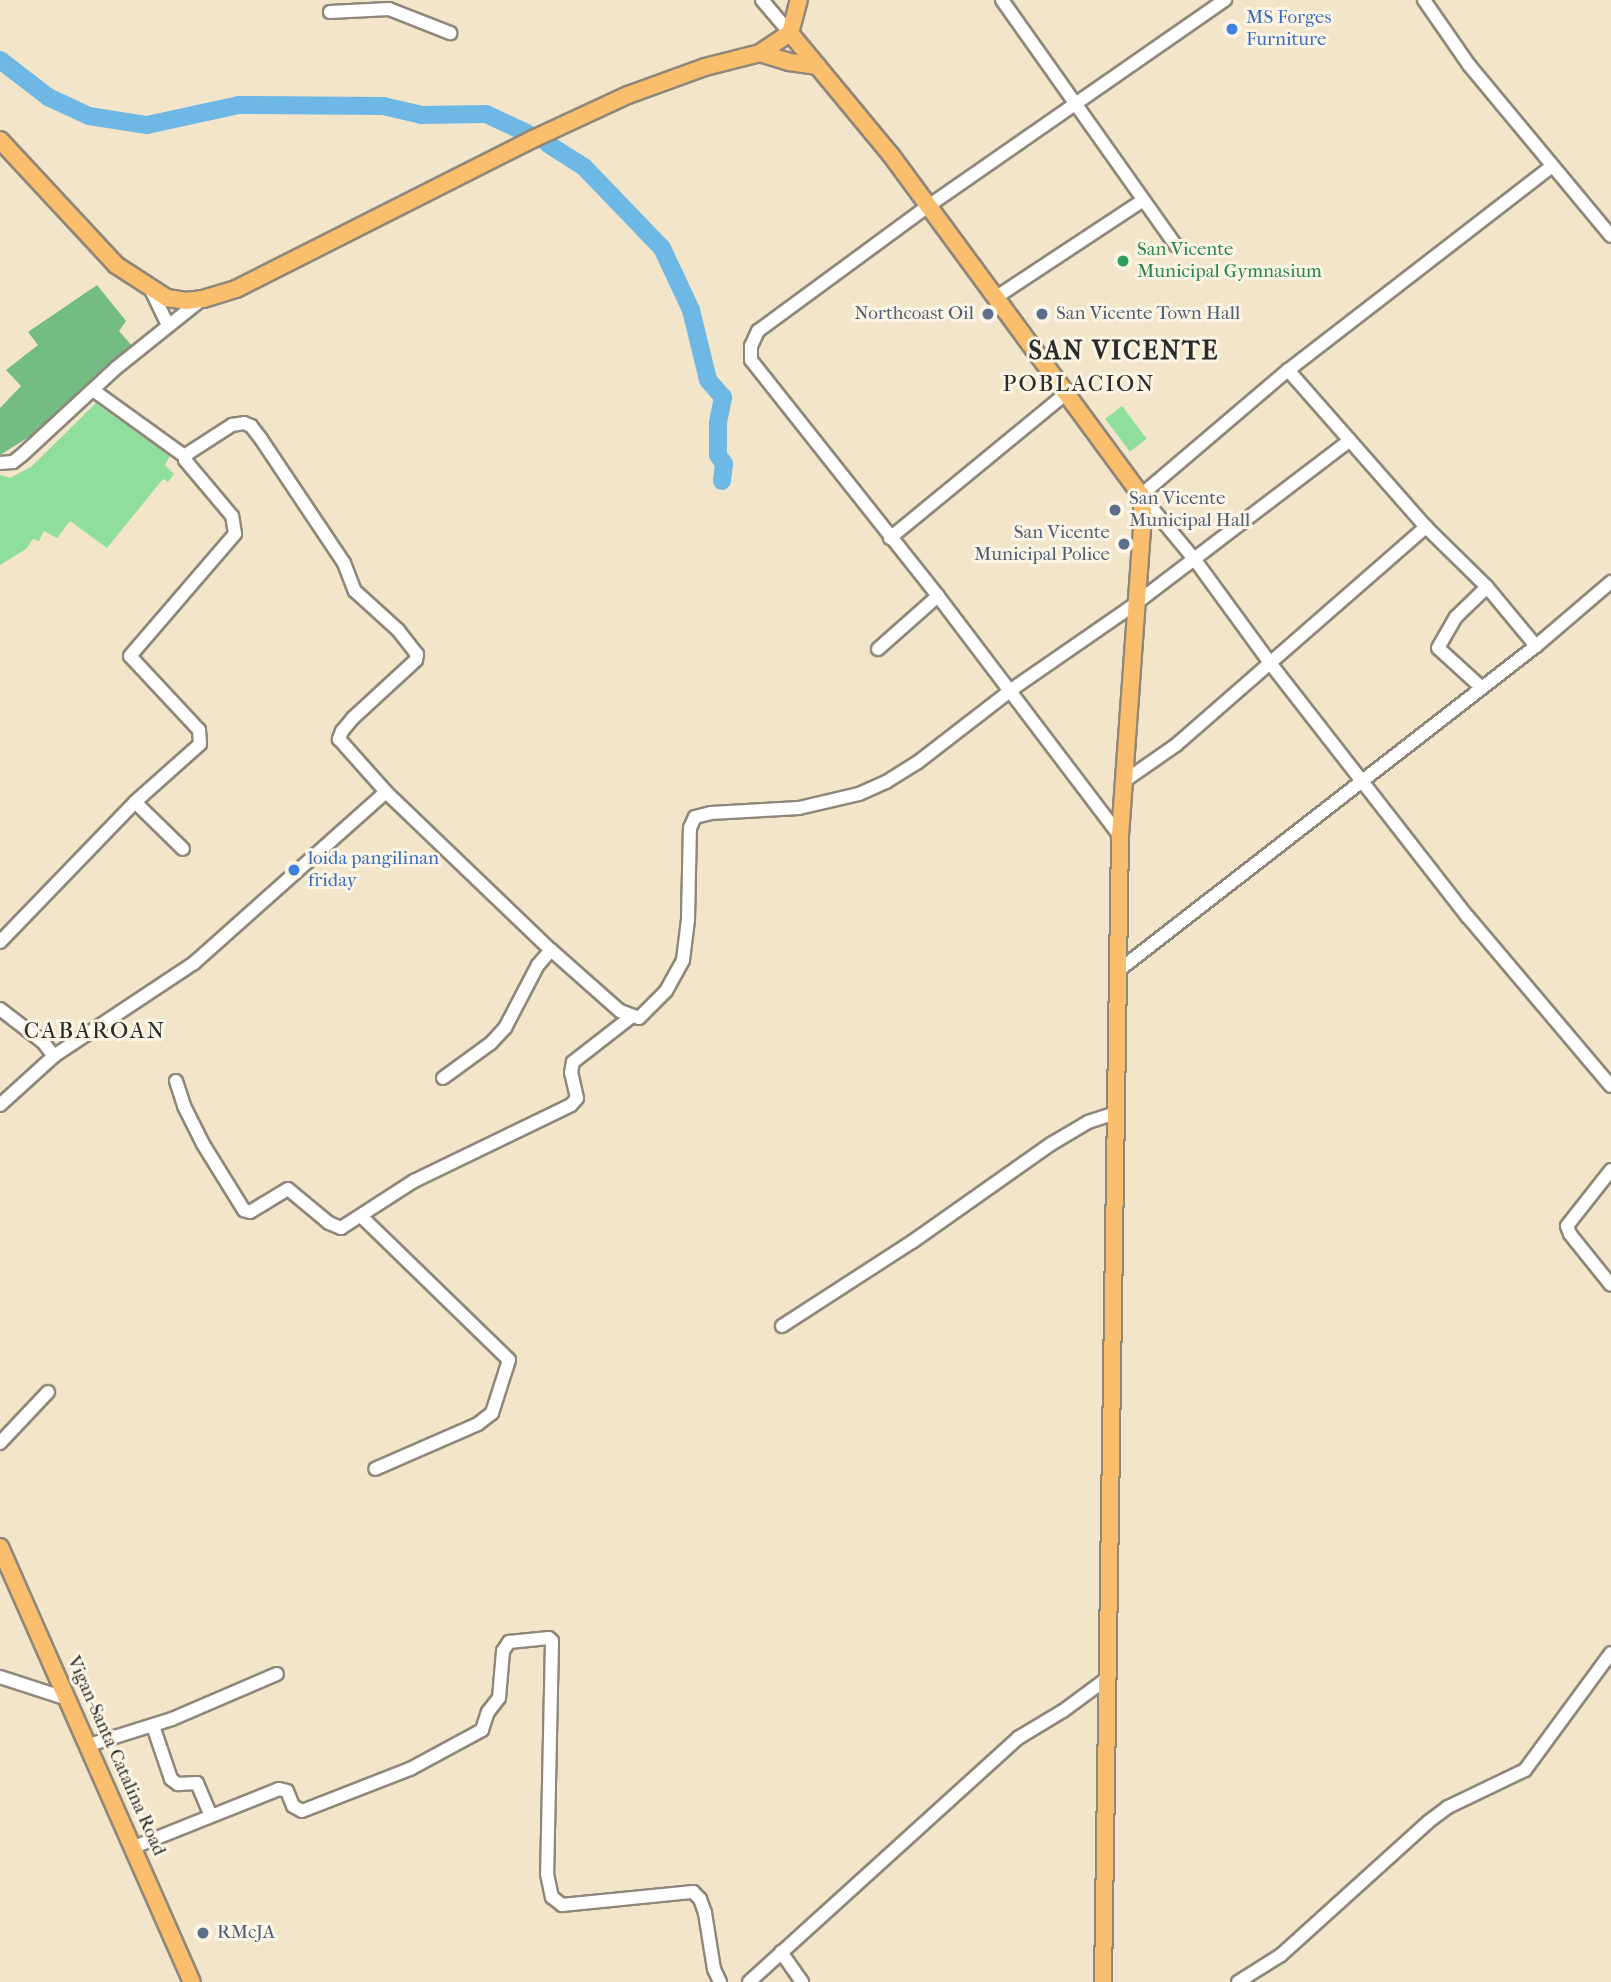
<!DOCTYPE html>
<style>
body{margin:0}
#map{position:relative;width:1611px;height:1982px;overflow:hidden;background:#f3e5ca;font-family:"IM FELL French Canon",serif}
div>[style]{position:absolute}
.green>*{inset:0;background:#8fde9d;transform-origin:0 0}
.forest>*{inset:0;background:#73bd84}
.river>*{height:18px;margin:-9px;padding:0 9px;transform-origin:9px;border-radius:9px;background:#6eb8e6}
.roads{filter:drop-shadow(2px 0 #8f887a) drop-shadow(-2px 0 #8f887a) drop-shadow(0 2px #8f887a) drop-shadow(0 -2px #8f887a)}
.minor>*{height:12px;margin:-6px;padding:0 6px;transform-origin:6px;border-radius:6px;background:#fff}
.major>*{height:16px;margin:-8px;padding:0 8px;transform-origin:8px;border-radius:8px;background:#fabe6d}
.dots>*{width:19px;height:19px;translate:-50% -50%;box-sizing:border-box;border:4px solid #fcf5e5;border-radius:50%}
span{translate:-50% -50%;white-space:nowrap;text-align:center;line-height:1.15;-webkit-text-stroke:6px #fcf5e5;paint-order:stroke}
.shop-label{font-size:19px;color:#366cbe}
.left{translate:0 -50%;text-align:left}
.leisure-label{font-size:19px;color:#27864d}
.service-label{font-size:19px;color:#4e5e75}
.right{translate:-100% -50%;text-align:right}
.street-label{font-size:19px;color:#2b2b2b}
.quarter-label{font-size:23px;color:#2b2b2b;letter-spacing:2px}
.district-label{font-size:26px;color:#2b2b2b;font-weight:700;letter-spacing:2px}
</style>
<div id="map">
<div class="green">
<i style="clip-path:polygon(96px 403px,170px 456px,165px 465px,174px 474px,168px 482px,163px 479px,107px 548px,70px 521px,57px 538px,44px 531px,39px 541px,33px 539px,26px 549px,0 565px,0 475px,10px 478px,31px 467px)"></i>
<i style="left:1122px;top:406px;width:41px;height:21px;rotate:53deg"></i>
</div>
<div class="forest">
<i style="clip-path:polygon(97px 285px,126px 321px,119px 331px,133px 347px,37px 432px,0 455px,0 408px,21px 386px,6px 370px,38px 345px,28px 332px)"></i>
</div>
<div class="river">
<i style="left:0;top:60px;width:61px;rotate:37.6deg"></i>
<i style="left:48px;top:97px;width:45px;rotate:24.9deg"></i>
<i style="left:89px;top:116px;width:59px;rotate:8.8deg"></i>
<i style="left:147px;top:125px;width:94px;rotate:-12.3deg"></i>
<i style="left:239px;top:105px;width:144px;rotate:0.4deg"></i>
<i style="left:383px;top:106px;width:39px;rotate:13deg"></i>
<i style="left:421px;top:115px;width:65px;rotate:-0.9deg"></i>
<i style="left:486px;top:114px;width:45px;rotate:24.9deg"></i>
<i style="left:548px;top:144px;width:43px;rotate:32.6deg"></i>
<i style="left:584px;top:167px;width:112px;rotate:46.1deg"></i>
<i style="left:662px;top:248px;width:68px;rotate:64.9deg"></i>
<i style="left:691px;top:310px;width:72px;rotate:76.3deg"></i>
<i style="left:708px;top:380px;width:23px;rotate:49deg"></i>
<i style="left:723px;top:397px;width:26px;rotate:101deg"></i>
<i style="left:718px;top:423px;width:32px;rotate:90deg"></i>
<i style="left:718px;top:455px;width:11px;rotate:56deg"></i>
<i style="left:724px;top:464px;width:17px;rotate:97deg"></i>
</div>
<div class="roads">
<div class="minor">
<i style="left:762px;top:0;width:43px;rotate:49.7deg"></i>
<i style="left:1002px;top:0;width:301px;rotate:54.7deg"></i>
<i style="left:1424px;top:0;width:79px;rotate:55.3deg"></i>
<i style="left:1469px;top:65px;width:222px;rotate:50.3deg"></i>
<i style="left:330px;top:12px;width:59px;rotate:-2.9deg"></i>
<i style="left:389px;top:9px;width:66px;rotate:21.5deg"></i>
<i style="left:1551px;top:167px;width:332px;rotate:142.3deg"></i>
<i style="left:1288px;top:370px;width:193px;rotate:139.6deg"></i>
<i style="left:1141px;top:495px;width:85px;rotate:50.3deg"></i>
<i style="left:1195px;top:560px;width:127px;rotate:53.9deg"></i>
<i style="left:1270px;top:663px;width:322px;rotate:52.1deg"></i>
<i style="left:1468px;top:917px;width:221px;rotate:49.8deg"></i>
<i style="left:150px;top:288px;width:41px;rotate:64.1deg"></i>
<i style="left:995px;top:298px;width:176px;rotate:-33.4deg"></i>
<i style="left:1288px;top:370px;width:209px;rotate:48.7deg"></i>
<i style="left:1426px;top:527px;width:86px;rotate:44.5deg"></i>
<i style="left:1487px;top:587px;width:77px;rotate:50.3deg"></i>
<i style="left:93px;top:390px;width:115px;rotate:35.8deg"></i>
<i style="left:0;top:463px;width:13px;rotate:-4deg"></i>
<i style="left:13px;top:462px;width:11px;rotate:-38deg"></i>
<i style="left:22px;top:455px;width:128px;rotate:-42.8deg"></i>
<i style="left:116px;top:368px;width:110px;rotate:-38.7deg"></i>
<i style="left:890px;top:538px;width:227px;rotate:-39.4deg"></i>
<i style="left:878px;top:649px;width:80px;rotate:-41.5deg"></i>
<i style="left:1482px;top:688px;width:59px;rotate:-137.7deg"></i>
<i style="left:1438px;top:648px;width:36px;rotate:-60deg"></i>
<i style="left:1456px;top:617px;width:43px;rotate:-44.1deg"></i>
<i style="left:1123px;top:782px;width:65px;rotate:-34.9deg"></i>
<i style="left:1176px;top:745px;width:332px;rotate:-41.1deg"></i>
<i style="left:135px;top:802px;width:67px;rotate:44.4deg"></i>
<i style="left:1120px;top:836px;width:301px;rotate:-127.2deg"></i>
<i style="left:938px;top:596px;width:301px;rotate:-128.4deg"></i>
<i style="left:751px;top:360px;width:14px;rotate:-90deg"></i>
<i style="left:751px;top:346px;width:17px;rotate:-65deg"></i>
<i style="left:758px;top:331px;width:210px;rotate:-36.3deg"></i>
<i style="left:927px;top:207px;width:363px;rotate:-34.8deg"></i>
<i style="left:0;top:942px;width:194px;rotate:-46deg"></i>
<i style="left:135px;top:802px;width:87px;rotate:-41.7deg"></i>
<i style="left:200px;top:744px;width:14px;rotate:-94deg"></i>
<i style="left:199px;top:730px;width:101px;rotate:-133deg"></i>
<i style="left:130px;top:656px;width:161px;rotate:-49.3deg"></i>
<i style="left:235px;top:534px;width:18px;rotate:-99deg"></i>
<i style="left:232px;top:516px;width:73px;rotate:-130deg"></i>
<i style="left:185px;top:460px;width:6px;rotate:-72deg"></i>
<i style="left:187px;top:454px;width:54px;rotate:-32.8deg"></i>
<i style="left:232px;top:425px;width:12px;rotate:-9deg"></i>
<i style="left:244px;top:423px;width:8px;rotate:23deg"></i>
<i style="left:251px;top:426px;width:16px;rotate:52deg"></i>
<i style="left:261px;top:439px;width:149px;rotate:56.2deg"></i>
<i style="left:344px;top:563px;width:30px;rotate:69deg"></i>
<i style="left:355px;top:591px;width:58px;rotate:42.2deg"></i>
<i style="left:398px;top:630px;width:31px;rotate:52deg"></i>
<i style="left:417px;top:654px;width:6px;rotate:99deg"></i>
<i style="left:416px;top:660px;width:86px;rotate:137.4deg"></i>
<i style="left:353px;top:718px;width:17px;rotate:130deg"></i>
<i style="left:342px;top:731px;width:9px;rotate:111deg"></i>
<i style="left:339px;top:739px;width:71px;rotate:48.4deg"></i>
<i style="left:386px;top:792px;width:228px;rotate:43.8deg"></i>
<i style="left:551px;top:950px;width:92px;rotate:41.5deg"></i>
<i style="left:620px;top:1011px;width:20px;rotate:20deg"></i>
<i style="left:639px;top:1018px;width:38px;rotate:-45deg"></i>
<i style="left:666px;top:991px;width:35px;rotate:-61deg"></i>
<i style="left:683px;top:960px;width:40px;rotate:-82.9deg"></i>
<i style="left:688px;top:920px;width:92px;rotate:-88.8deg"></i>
<i style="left:690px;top:828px;width:12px;rotate:-66deg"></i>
<i style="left:695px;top:817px;width:16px;rotate:-14deg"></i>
<i style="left:711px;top:813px;width:88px;rotate:-3.3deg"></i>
<i style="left:799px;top:808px;width:62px;rotate:-13.1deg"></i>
<i style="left:859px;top:794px;width:30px;rotate:-24deg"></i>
<i style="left:886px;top:782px;width:38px;rotate:-32deg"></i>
<i style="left:918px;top:762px;width:118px;rotate:-37.7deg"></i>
<i style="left:1011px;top:690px;width:151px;rotate:-34.7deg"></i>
<i style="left:1135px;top:604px;width:270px;rotate:-37.3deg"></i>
<i style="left:1119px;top:970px;width:528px;rotate:-37.85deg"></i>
<i style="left:1536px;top:646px;width:99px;rotate:-40.5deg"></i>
<i style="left:0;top:1009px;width:54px;rotate:37.5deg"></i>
<i style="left:43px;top:1042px;width:18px;rotate:52deg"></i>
<i style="left:443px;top:1078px;width:59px;rotate:-36.1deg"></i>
<i style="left:491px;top:1043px;width:21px;rotate:-47deg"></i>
<i style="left:505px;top:1028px;width:71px;rotate:-62.4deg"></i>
<i style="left:538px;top:965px;width:20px;rotate:-49deg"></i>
<i style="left:176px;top:1081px;width:26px;rotate:72deg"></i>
<i style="left:184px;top:1106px;width:42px;rotate:63.4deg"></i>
<i style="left:203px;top:1144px;width:78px;rotate:58.2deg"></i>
<i style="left:244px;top:1210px;width:6px;rotate:18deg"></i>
<i style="left:250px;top:1212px;width:44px;rotate:-31.2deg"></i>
<i style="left:288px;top:1189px;width:53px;rotate:39.7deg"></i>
<i style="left:329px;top:1223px;width:13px;rotate:23deg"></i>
<i style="left:341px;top:1228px;width:87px;rotate:-32.8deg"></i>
<i style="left:414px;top:1181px;width:174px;rotate:-25.8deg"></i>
<i style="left:571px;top:1105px;width:9px;rotate:-49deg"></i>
<i style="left:577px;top:1098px;width:26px;rotate:-103deg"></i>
<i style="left:571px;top:1073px;width:11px;rotate:-80deg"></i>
<i style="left:573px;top:1062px;width:73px;rotate:-37.8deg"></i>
<i style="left:0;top:1105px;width:73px;rotate:-42.2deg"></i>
<i style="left:54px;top:1056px;width:168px;rotate:-33.6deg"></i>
<i style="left:194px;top:963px;width:257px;rotate:-41.7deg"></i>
<i style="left:1611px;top:1170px;width:71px;rotate:128.2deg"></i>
<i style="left:1567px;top:1226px;width:9px;rotate:69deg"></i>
<i style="left:1570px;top:1234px;width:65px;rotate:51.2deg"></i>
<i style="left:362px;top:1217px;width:205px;rotate:44.2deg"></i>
<i style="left:509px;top:1360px;width:56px;rotate:107.8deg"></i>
<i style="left:492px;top:1413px;width:18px;rotate:142deg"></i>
<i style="left:478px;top:1424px;width:112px;rotate:156.4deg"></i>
<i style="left:782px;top:1326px;width:155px;rotate:-32.9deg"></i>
<i style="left:912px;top:1242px;width:170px;rotate:-35.2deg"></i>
<i style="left:1051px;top:1144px;width:43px;rotate:-30.7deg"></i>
<i style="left:1088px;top:1122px;width:29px;rotate:-18deg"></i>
<i style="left:0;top:1443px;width:70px;rotate:-46.7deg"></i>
<i style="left:0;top:1677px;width:71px;rotate:17.9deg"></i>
<i style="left:153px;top:1726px;width:56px;rotate:71.2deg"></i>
<i style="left:171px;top:1779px;width:9px;rotate:36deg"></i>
<i style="left:178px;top:1784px;width:19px;rotate:-3deg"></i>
<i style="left:197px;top:1783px;width:34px;rotate:67deg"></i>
<i style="left:89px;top:1745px;width:87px;rotate:-17.4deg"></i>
<i style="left:172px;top:1719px;width:114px;rotate:-23.2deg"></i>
<i style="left:134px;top:1847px;width:156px;rotate:-21.8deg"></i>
<i style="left:279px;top:1789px;width:8px;rotate:14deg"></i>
<i style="left:287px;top:1791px;width:16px;rotate:68deg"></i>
<i style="left:293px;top:1806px;width:10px;rotate:29deg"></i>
<i style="left:302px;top:1811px;width:116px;rotate:-21.3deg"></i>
<i style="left:410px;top:1769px;width:82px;rotate:-28.4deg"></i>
<i style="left:482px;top:1730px;width:19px;rotate:-72deg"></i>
<i style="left:488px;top:1712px;width:18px;rotate:-52deg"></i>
<i style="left:499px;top:1698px;width:47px;rotate:-85.1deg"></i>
<i style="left:503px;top:1651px;width:11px;rotate:-56deg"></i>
<i style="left:509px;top:1642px;width:40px;rotate:-5.7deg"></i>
<i style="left:549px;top:1638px;width:4px;rotate:45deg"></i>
<i style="left:552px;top:1641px;width:233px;rotate:91.2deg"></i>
<i style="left:547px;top:1874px;width:24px;rotate:78deg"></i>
<i style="left:552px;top:1897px;width:13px;rotate:39deg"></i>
<i style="left:562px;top:1905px;width:132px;rotate:-5.7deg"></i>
<i style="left:693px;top:1892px;width:10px;rotate:45deg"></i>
<i style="left:700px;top:1899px;width:15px;rotate:70deg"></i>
<i style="left:705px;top:1913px;width:57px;rotate:80.9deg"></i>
<i style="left:714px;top:1969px;width:14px;rotate:65deg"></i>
<i style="left:781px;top:1952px;width:37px;rotate:55deg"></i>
<i style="left:749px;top:1982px;width:363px;rotate:-42.2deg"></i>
<i style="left:1018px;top:1738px;width:52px;rotate:-31deg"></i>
<i style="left:1063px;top:1711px;width:57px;rotate:-36.5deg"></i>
<i style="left:1238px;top:1982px;width:51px;rotate:-32.1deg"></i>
<i style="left:1281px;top:1955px;width:198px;rotate:-42.1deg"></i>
<i style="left:1428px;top:1822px;width:25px;rotate:-37deg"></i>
<i style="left:1448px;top:1807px;width:85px;rotate:-25.7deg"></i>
<i style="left:1525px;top:1770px;width:145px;rotate:-53.7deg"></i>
</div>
<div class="major">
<i style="left:790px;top:33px;width:158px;rotate:50.4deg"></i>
<i style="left:891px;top:155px;width:422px;rotate:53.7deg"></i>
<i style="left:1141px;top:495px;width:20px;rotate:84deg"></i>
<i style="left:1143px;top:515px;width:322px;rotate:94.1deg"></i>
<i style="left:1120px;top:836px;width:1146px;rotate:90.85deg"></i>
<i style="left:760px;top:53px;width:30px;rotate:17deg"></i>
<i style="left:789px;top:62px;width:29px;rotate:8deg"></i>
<i style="left:0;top:140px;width:171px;rotate:47.1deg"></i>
<i style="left:116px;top:265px;width:61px;rotate:32.9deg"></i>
<i style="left:167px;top:298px;width:19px;rotate:9deg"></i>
<i style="left:186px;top:301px;width:17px;rotate:-7deg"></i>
<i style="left:203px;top:299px;width:34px;rotate:-17deg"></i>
<i style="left:236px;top:289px;width:333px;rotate:-26.8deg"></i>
<i style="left:533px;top:139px;width:105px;rotate:-24.9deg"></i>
<i style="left:628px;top:95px;width:82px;rotate:-20deg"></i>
<i style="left:705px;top:67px;width:57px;rotate:-14.3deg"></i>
<i style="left:760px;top:53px;width:36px;rotate:-34deg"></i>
<i style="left:790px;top:33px;width:34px;rotate:-75deg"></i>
<i style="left:0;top:1547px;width:475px;rotate:66.2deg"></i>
</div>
</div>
<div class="dots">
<i style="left:1232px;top:29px;background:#3f7fe0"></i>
<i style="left:1123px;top:261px;background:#2e9e5b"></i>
<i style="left:988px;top:314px;background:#5c6f8a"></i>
<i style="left:1042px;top:314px;background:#5c6f8a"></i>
<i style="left:1115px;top:510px;background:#5c6f8a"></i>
<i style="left:1124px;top:544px;background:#5c6f8a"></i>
<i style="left:294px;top:870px;background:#3f7fe0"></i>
<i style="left:203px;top:1933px;background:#5c6f8a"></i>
</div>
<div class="shop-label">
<span class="left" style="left:1246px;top:29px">MS Forges<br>Furniture</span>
<span class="left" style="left:308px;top:870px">loida pangilinan<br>friday</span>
</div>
<div class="leisure-label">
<span class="left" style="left:1137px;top:261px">San Vicente<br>Municipal Gymnasium</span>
</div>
<div class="service-label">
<span class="right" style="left:974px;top:314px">Northcoast Oil</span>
<span class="left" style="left:1056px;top:314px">San Vicente Town Hall</span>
<span class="left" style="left:1129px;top:510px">San Vicente<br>Municipal Hall</span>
<span class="right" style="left:1110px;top:544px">San Vicente<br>Municipal Police</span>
<span class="left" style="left:217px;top:1933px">RMcJA</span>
</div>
<div class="street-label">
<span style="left:116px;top:1756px;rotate:66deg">Vigan-Santa Catalina Road</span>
</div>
<div class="quarter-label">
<span style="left:1079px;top:384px">POBLACION</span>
<span style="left:95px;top:1031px">CABAROAN</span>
</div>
<div class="district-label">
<span style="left:1124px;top:351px">SAN VICENTE</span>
</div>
</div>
